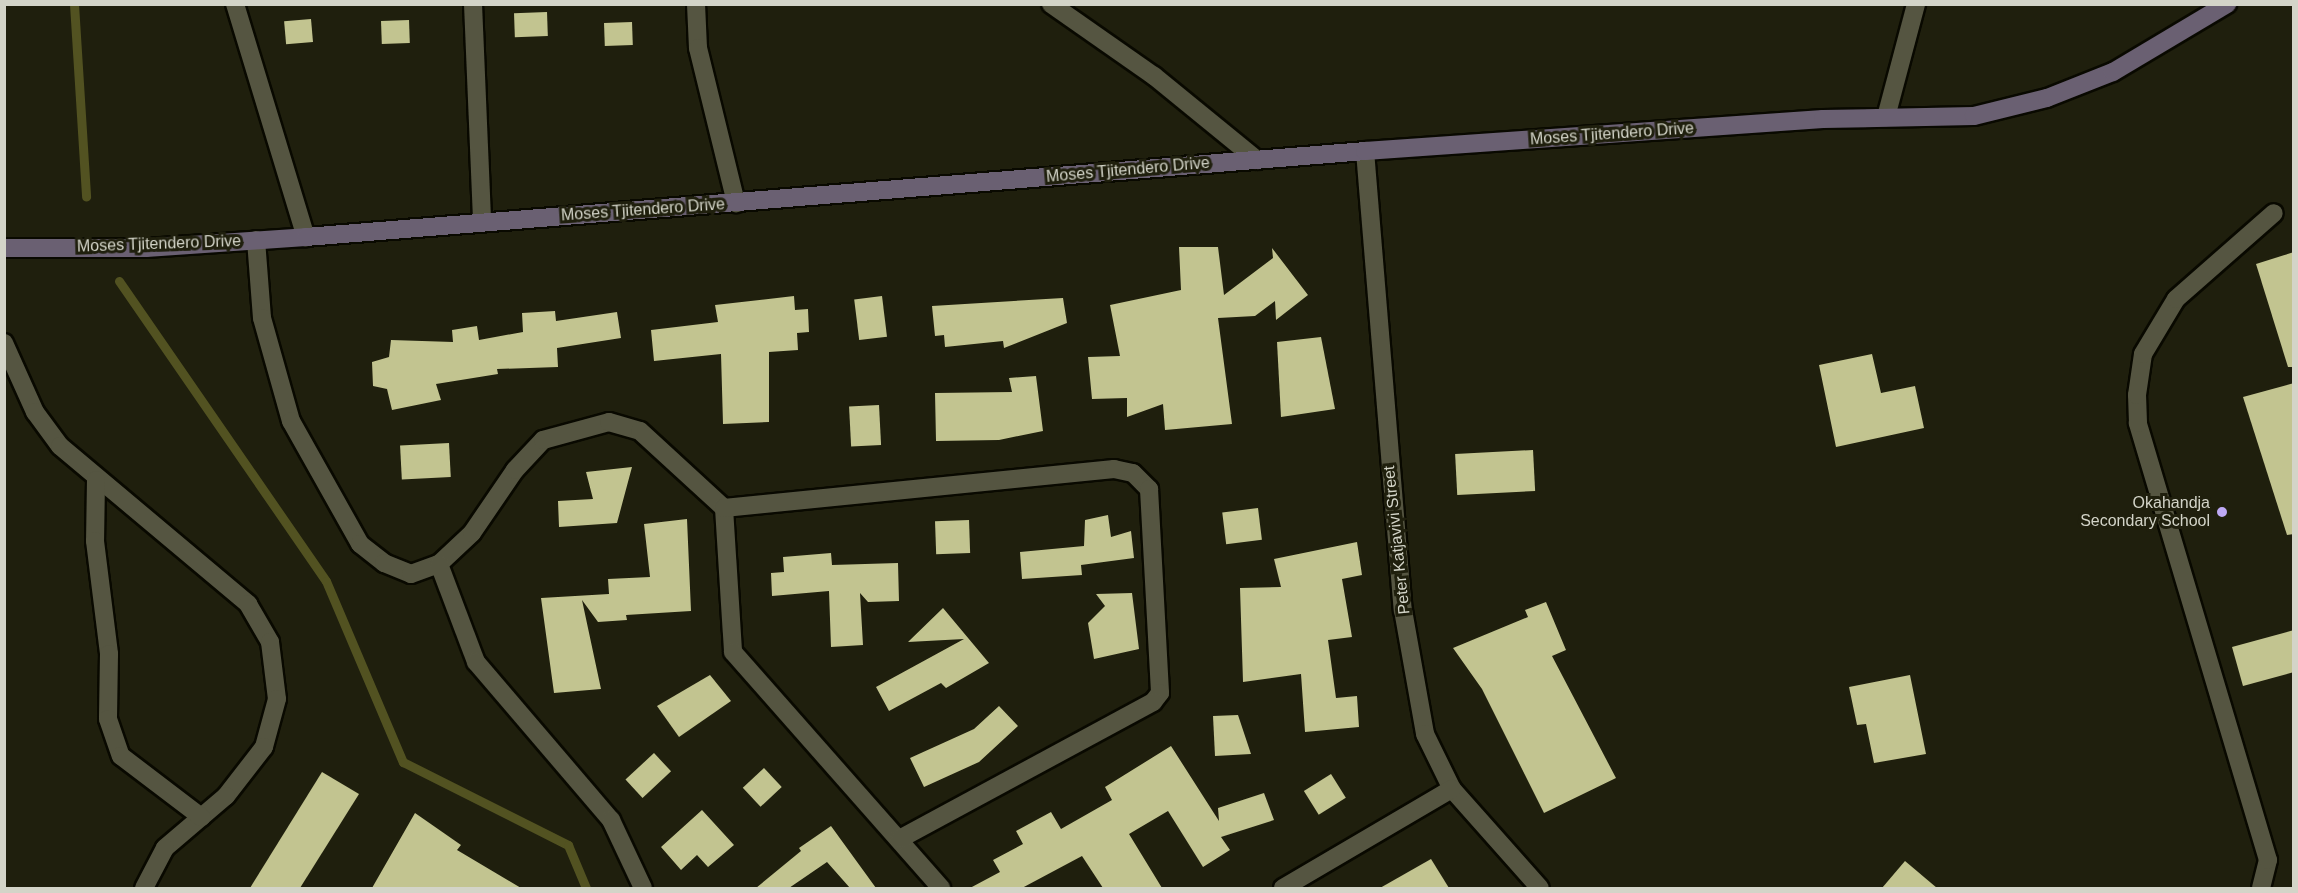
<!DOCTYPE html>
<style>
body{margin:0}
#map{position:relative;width:2298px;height:893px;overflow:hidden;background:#1f1f0d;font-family:Arial,sans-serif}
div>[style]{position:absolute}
.stream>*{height:9px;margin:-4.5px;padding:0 4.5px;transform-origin:4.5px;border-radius:4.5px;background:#525221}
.building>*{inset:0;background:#c2c490;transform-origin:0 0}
.roads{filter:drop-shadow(2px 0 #090900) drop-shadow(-2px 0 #090900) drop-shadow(0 2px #090900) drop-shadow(0 -2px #090900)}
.street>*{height:18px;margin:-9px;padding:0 9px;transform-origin:9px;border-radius:9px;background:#555541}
.secondary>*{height:18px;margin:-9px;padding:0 9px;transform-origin:9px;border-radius:9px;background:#6a6072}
.dots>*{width:16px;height:16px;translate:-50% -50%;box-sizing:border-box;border:3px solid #1f1f0d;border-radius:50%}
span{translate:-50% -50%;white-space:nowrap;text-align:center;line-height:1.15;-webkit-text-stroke:6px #1f1f0d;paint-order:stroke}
.street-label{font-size:16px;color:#d3d4c8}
.poi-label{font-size:16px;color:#d3d4c8}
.right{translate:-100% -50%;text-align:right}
.frame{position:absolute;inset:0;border:6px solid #d3d4c8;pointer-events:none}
</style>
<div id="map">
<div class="stream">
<i style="left:74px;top:4px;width:193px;rotate:86.4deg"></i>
<i style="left:119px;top:281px;width:364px;rotate:55.4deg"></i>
<i style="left:326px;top:581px;width:197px;rotate:67deg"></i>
<i style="left:403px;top:762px;width:185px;rotate:26.7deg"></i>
<i style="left:568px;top:845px;width:47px;rotate:67.3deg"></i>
</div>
<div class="building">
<i style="left:547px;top:12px;width:24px;height:33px;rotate:88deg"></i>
<i style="left:311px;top:19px;width:23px;height:27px;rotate:85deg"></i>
<i style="left:409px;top:20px;width:23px;height:28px;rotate:88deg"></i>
<i style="left:632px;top:22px;width:23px;height:28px;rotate:88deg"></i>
<i style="clip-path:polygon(1179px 247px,1218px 247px,1224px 295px,1273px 258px,1272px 248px,1308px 295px,1276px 320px,1275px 301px,1255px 316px,1218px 318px,1232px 424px,1165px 430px,1163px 404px,1127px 417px,1127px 398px,1092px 399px,1088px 357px,1120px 356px,1110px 305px,1181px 290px)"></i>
<i style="clip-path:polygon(2294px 252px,2294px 367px,2288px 367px,2256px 264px)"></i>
<i style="clip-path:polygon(794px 296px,795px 310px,808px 309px,809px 332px,797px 333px,798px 350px,769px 352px,769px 422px,723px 424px,721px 354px,654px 361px,651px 330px,718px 322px,715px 305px)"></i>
<i style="left:882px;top:296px;width:41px;height:28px;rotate:83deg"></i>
<i style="clip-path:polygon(1063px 298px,1067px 323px,1004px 348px,1003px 341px,945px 347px,944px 335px,935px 336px,932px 306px)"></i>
<i style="clip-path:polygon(555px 311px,556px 321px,617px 312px,621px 338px,557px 348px,558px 367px,497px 369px,498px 374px,436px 384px,441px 400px,392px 410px,387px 389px,373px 386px,372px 362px,389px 357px,391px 340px,453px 342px,452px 330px,477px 326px,479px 340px,523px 332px,522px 313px)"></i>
<i style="clip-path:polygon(1321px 337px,1335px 409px,1281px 417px,1277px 342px)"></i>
<i style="clip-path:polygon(1872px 354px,1881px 393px,1915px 386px,1924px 428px,1836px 447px,1819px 365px)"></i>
<i style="clip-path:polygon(1036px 376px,1043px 431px,999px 440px,936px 441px,935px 393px,1012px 392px,1009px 378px)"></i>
<i style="clip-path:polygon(2294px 383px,2294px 534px,2287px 535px,2243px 397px)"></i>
<i style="left:879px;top:405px;width:40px;height:30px;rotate:87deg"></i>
<i style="left:449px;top:443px;width:34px;height:49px;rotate:87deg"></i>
<i style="left:1533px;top:450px;width:41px;height:78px;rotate:87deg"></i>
<i style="clip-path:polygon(632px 467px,617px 523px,559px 527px,558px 501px,593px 499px,586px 472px)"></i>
<i style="left:1258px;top:508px;width:32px;height:36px;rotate:83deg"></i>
<i style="clip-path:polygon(1108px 515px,1111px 537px,1131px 531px,1134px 558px,1081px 565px,1082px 575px,1022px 579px,1020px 552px,1084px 546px,1085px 520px)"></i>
<i style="clip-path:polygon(687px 519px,691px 611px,626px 615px,627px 620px,598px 622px,582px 600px,601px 689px,554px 693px,541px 598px,609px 594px,608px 579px,650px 577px,644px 524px)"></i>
<i style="left:969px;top:520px;width:33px;height:34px;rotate:88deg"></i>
<i style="clip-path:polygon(1357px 542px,1362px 575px,1342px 579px,1352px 637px,1328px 640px,1336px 698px,1357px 696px,1359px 727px,1305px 732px,1301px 674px,1243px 682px,1240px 588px,1281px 587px,1274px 559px)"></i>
<i style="clip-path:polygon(831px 553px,832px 565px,898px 563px,899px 601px,868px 602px,860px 593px,863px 645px,831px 647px,829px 591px,772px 596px,771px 573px,784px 572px,783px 557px)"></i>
<i style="clip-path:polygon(1132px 593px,1139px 649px,1094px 659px,1088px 623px,1105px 606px,1096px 594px)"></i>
<i style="clip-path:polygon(1546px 602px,1566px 650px,1552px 656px,1616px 778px,1544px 813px,1482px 689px,1453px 648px,1528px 617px,1525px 610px)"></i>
<i style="clip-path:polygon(943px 608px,989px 663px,946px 688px,941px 683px,889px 711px,876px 687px,964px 639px,908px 642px)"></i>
<i style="clip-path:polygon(2294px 630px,2294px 672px,2243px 686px,2232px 647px)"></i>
<i style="clip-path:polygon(710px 675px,731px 701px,679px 737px,657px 706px)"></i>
<i style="clip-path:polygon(1910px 675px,1926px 754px,1874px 763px,1866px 724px,1857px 725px,1849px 687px)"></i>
<i style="clip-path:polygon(999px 706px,1018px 726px,979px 762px,924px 787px,910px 758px,974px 729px)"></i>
<i style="clip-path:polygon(1238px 715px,1251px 754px,1215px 756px,1213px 716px)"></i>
<i style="clip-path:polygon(1171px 746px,1219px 821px,1218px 808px,1264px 793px,1274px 820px,1221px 837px,1230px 850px,1203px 867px,1168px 811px,1129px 834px,1162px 888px,1103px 888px,1082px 856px,1022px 888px,970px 888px,1000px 872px,993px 860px,1023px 844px,1016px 831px,1051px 812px,1061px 829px,1112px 800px,1105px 787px)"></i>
<i style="left:654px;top:753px;width:25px;height:39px;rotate:47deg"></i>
<i style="left:764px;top:768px;width:26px;height:29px;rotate:47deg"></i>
<i style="clip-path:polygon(322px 772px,359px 794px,300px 888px,250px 888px)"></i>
<i style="left:1331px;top:774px;width:28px;height:32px;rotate:58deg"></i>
<i style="clip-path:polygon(702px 810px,734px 845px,708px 867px,697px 855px,681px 870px,661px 847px)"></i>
<i style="clip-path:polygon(415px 813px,461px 845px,457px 850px,521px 888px,372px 888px)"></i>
<i style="clip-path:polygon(831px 826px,876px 888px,850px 888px,827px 862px,789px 888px,756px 888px,801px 851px,799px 848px)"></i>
<i style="clip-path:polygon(1431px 859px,1449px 888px,1380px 888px)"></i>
<i style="clip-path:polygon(1905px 861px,1937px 888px,1882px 888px)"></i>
</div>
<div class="roads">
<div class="street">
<i style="left:235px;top:4px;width:244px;rotate:73.1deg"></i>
<i style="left:473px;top:4px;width:218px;rotate:87.6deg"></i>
<i style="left:696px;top:4px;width:44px;rotate:87.4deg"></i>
<i style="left:698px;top:48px;width:160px;rotate:76.2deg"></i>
<i style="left:1051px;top:4px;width:126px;rotate:35deg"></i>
<i style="left:1154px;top:76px;width:133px;rotate:39.2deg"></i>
<i style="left:1886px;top:117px;width:117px;rotate:-75.1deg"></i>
<i style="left:1365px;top:151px;width:461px;rotate:85.3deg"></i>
<i style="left:1403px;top:610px;width:126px;rotate:79.9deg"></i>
<i style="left:1425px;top:734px;width:61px;rotate:63.9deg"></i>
<i style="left:1452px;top:789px;width:132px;rotate:48.4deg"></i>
<i style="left:256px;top:240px;width:78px;rotate:85.6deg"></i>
<i style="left:262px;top:318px;width:107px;rotate:74.3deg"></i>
<i style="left:291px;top:421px;width:141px;rotate:60.7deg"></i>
<i style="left:360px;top:544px;width:31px;rotate:38deg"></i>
<i style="left:384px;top:563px;width:29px;rotate:22deg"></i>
<i style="left:411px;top:574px;width:30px;rotate:-20deg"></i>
<i style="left:439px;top:564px;width:45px;rotate:-43.2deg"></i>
<i style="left:472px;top:533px;width:76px;rotate:-55.7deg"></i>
<i style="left:515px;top:470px;width:41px;rotate:-47deg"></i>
<i style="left:543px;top:440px;width:68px;rotate:-15.3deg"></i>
<i style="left:609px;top:422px;width:32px;rotate:16deg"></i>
<i style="left:640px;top:431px;width:114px;rotate:42.5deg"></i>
<i style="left:724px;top:508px;width:144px;rotate:86.4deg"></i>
<i style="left:733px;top:652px;width:315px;rotate:48.6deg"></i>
<i style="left:4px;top:343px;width:76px;rotate:65.8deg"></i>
<i style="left:35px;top:412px;width:42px;rotate:53.7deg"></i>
<i style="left:60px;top:446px;width:246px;rotate:40deg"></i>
<i style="left:248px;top:604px;width:44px;rotate:59.9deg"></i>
<i style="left:270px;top:642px;width:57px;rotate:83deg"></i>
<i style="left:277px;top:699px;width:50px;rotate:105.2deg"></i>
<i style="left:264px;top:747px;width:62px;rotate:127.8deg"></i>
<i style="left:226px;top:796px;width:80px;rotate:139.6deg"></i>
<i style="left:165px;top:848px;width:45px;rotate:117.7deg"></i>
<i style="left:96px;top:480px;width:61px;rotate:90.9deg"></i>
<i style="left:95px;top:541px;width:114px;rotate:82.9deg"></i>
<i style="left:109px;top:654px;width:65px;rotate:90.9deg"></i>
<i style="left:108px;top:719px;width:39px;rotate:71deg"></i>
<i style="left:121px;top:756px;width:101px;rotate:37.3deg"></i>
<i style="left:724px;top:508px;width:392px;rotate:-5.7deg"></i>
<i style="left:1114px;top:469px;width:19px;rotate:12deg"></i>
<i style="left:1133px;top:473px;width:23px;rotate:45deg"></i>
<i style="left:1149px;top:489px;width:204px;rotate:86.9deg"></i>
<i style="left:1160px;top:693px;width:11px;rotate:128deg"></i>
<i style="left:1153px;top:702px;width:288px;rotate:151.6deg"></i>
<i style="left:439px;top:564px;width:105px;rotate:69.3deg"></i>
<i style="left:476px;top:662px;width:208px;rotate:49.5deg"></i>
<i style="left:611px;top:820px;width:75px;rotate:64.8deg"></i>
<i style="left:1283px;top:888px;width:196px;rotate:-30.4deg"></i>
<i style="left:2261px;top:888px;width:29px;rotate:-76deg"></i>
<i style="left:2268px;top:860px;width:456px;rotate:-106.6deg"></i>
<i style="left:2138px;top:423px;width:28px;rotate:-92deg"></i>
<i style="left:2137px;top:395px;width:41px;rotate:-81.7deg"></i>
<i style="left:2143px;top:354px;width:64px;rotate:-59deg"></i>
<i style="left:2176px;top:299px;width:130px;rotate:-41.3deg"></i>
</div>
<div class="secondary">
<i style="left:4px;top:248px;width:142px"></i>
<i style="left:146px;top:248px;width:160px;rotate:-3.9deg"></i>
<i style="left:306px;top:237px;width:1062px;rotate:-4.64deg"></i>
<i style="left:1365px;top:151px;width:459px;rotate:-4deg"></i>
<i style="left:1823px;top:119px;width:151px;rotate:-1.1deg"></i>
<i style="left:1974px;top:116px;width:75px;rotate:-13.9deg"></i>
<i style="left:2047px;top:98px;width:71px;rotate:-21.5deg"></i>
<i style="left:2113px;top:72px;width:133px;rotate:-30.8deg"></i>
</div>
</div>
<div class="dots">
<i style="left:2222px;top:512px;background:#bea9f5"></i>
</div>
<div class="street-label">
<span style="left:1612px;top:134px;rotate:-4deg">Moses Tjitendero Drive</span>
<span style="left:1128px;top:170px;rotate:-5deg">Moses Tjitendero Drive</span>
<span style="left:643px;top:210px;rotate:-4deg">Moses Tjitendero Drive</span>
<span style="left:159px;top:244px;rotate:-2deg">Moses Tjitendero Drive</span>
<span style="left:1397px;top:540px;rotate:-96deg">Peter Katjavivi Street</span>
</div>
<div class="poi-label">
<span class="right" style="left:2210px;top:512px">Okahandja<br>Secondary School</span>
</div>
<div class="frame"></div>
</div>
